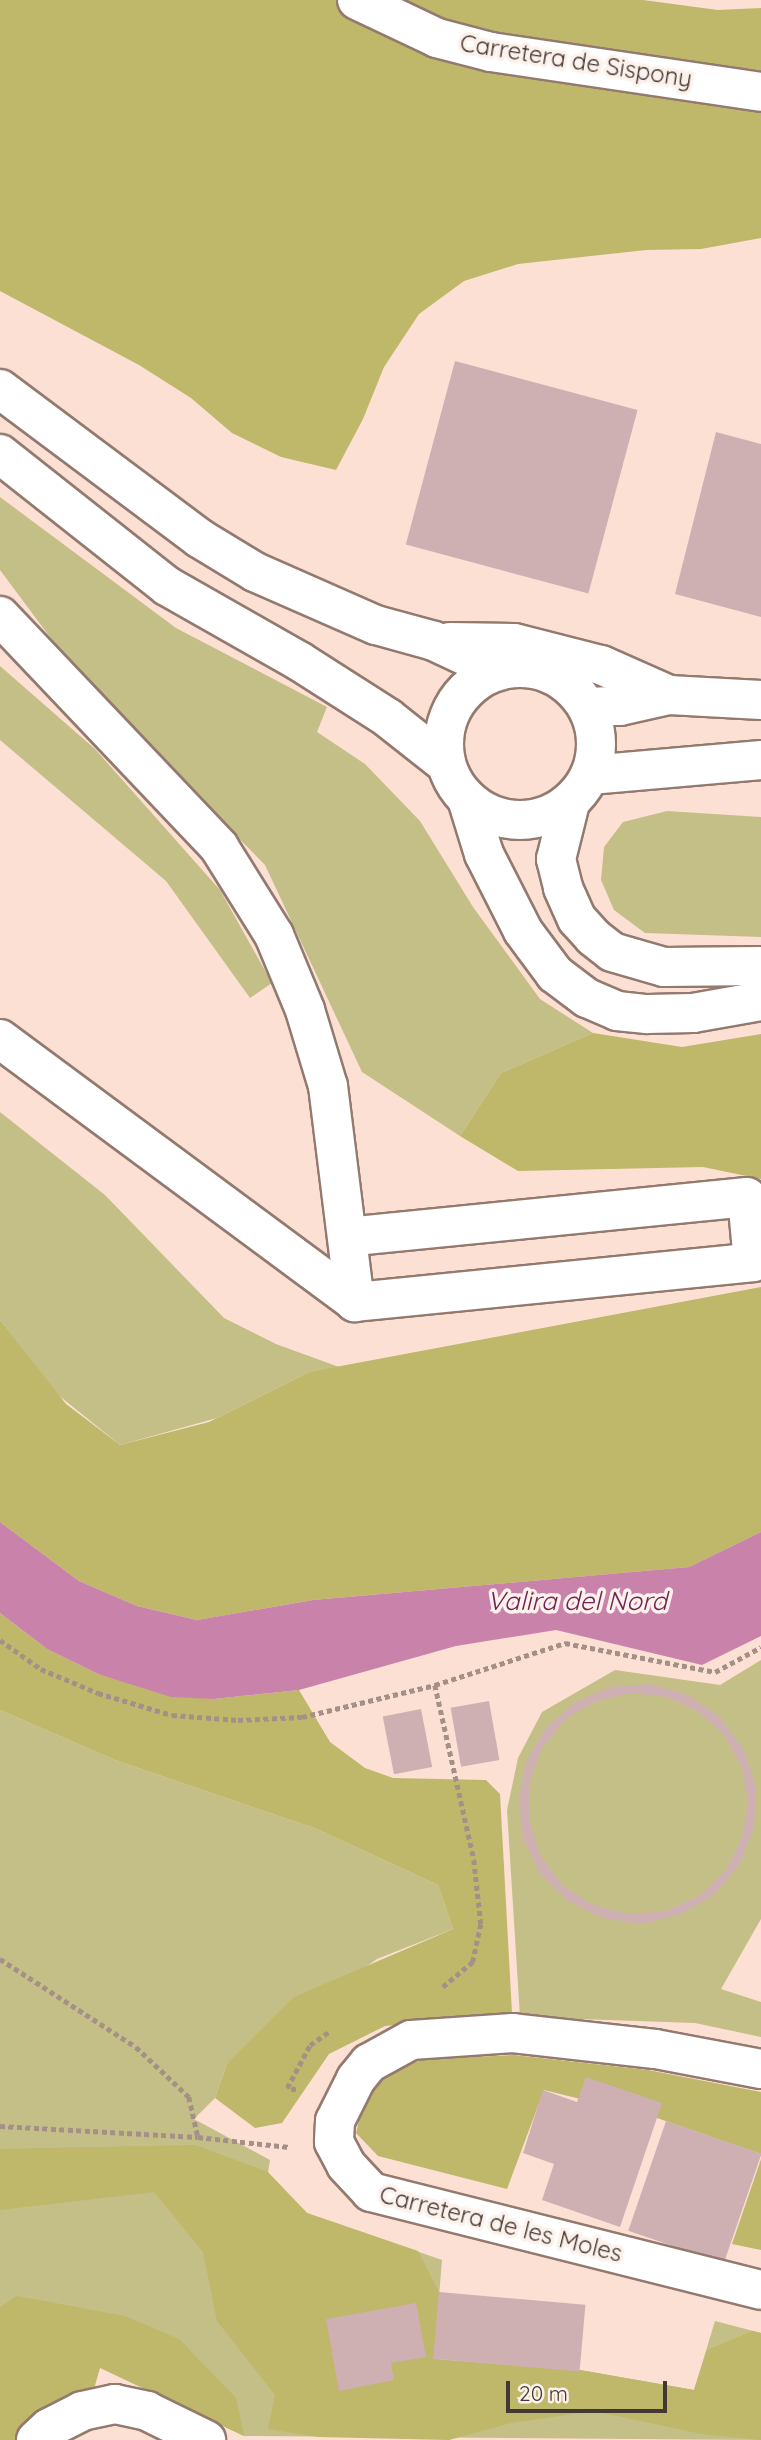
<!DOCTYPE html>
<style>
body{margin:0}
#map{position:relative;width:761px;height:2440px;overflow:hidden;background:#fde0d4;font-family:Quicksand,sans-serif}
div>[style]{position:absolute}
.green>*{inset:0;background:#c4bf87}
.forest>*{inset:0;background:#bfb769}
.water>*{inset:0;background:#c983ab}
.building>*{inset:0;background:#cfb0b2;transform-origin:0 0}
.path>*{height:4.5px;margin-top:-2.25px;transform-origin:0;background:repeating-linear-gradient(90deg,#a59088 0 5px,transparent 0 8.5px)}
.roads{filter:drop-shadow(2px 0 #937a6f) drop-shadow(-2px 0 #937a6f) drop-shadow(0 2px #937a6f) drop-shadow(0 -2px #937a6f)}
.minor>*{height:38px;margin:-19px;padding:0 19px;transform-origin:19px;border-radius:19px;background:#fff}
.major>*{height:38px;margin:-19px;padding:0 19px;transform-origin:19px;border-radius:19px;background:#fff}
.highway>*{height:38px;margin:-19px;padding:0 19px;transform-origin:19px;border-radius:19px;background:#fff}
.highway>.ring{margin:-19px;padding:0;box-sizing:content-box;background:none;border:38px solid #fff;border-radius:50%}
span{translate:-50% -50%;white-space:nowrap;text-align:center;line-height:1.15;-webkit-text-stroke:7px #fdf1ec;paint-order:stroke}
.street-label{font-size:24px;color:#443834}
.water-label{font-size:26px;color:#742156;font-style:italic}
.scale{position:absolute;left:506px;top:2381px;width:161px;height:32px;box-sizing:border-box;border:4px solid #443834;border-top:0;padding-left:9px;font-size:21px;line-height:24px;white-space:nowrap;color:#443834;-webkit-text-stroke:5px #fdf1ec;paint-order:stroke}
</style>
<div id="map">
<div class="green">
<i style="clip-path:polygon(0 497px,176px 628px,327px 707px,317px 732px,365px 764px,420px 821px,473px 907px,540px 999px,593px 1033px,501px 1073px,460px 1136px,362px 1072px,265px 865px,76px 672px,0 570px)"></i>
<i style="clip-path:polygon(0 666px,95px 749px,220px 890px,272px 983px,250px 998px,166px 881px,0 740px)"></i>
<i style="clip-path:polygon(667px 811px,761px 817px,761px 937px,645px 933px,614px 910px,601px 880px,604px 847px,623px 822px)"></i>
<i style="clip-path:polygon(0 1112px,105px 1195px,224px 1318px,276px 1344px,339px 1367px,309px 1372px,217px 1418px,120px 1445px,57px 1394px,0 1320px)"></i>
<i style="clip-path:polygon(761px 1660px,761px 1919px,721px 1989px,761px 2002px,761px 2037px,695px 2023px,520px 2017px,507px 1810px,518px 1758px,542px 1712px,615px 1670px,720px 1685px)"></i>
<i style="clip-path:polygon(0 1710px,115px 1760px,317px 1829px,438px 1885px,453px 1929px,377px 1959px,227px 2064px,215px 2098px,194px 2119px,270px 2160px,268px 2173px,307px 2213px,442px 2260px,434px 2359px,580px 2370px,694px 2390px,715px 2321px,761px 2333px,761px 2440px,244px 2436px,100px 2367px,0 2399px)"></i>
</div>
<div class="forest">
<i style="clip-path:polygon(0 0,643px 0,718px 10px,761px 8px,761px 238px,701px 249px,646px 250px,518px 264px,464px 281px,419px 314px,384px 367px,363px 419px,336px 470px,281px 457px,232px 433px,191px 398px,139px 365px,0 291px)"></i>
<i style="clip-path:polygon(593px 1033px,682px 1047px,761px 1034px,761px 1179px,703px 1167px,518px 1171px,460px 1136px,501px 1073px)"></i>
<i style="clip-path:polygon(761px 1287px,761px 1532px,689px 1567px,313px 1600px,197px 1620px,137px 1606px,79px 1581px,0 1522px,0 1320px,66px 1404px,120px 1445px,209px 1422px,309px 1372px)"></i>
<i style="clip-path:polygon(0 1613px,47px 1649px,98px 1674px,214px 1699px,299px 1690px,330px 1742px,365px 1768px,393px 1778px,486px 1780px,500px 1794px,512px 2013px,385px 2026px,329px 2054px,282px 2123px,255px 2128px,215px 2098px,227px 2064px,294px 1997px,453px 1929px,438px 1885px,317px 1829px,115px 1760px,0 1710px)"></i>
<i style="clip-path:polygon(514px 2055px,648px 2070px,761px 2092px,761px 2154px,657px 2118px,544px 2090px,507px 2189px,378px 2156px,356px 2133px,363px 2104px,390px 2070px,426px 2059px)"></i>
<i style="clip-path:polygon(195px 2145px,268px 2172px,307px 2213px,418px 2251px,439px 2292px,434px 2359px,580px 2370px,694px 2390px,707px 2350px,753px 2331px,761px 2333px,761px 2440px,701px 2434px,594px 2411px,511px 2423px,449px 2440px,318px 2437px,268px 2429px,275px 2395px,217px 2321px,203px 2252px,154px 2192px,0 2210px,0 2149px)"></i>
<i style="clip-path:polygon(761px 2159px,761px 2250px,732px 2244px)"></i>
<i style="clip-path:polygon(17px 2296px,125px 2316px,179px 2339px,236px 2398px,244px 2436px,100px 2368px,92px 2396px,52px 2440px,0 2440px,0 2307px)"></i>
</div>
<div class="water">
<i style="clip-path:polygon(0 1522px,79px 1581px,137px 1606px,197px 1620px,313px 1600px,689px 1567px,761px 1532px,761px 1636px,702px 1665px,556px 1630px,456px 1646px,299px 1690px,214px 1699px,171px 1697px,98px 1674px,47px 1649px,0 1613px)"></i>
</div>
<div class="building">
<i style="left:455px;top:361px;width:189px;height:190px;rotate:15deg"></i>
<i style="clip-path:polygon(716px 432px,761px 444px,761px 617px,675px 594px)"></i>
<i style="clip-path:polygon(evenodd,649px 1684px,688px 1695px,720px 1717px,744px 1750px,756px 1787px,754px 1827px,740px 1864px,714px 1895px,679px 1915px,641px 1924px,602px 1918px,568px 1901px,540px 1873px,523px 1839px,519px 1800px,526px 1762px,545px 1729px,574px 1703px,609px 1687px,649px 1684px,632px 1693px,667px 1697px,699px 1712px,725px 1736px,742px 1768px,748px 1803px,742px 1838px,726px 1870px,699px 1896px,666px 1911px,629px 1914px,593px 1905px,562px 1885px,540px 1855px,529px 1819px,529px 1783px,542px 1748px,566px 1719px,596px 1701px,632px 1693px)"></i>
<i style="left:489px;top:1701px;width:60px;height:39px;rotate:80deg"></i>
<i style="left:421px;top:1709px;width:59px;height:39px;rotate:79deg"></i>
<i style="clip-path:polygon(586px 2077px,662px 2103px,620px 2227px,542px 2200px,554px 2164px,523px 2153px,543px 2090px,577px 2102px)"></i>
<i style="left:666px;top:2121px;width:101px;height:116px;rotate:19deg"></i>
<i style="left:439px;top:2292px;width:147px;height:67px;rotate:5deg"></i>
<i style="clip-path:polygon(416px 2303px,426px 2357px,391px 2363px,394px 2380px,339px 2391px,326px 2319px)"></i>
</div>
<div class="path">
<i style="left:0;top:1640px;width:50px;rotate:35.3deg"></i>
<i style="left:41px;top:1669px;width:62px;rotate:22.8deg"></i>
<i style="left:98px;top:1693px;width:77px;rotate:16.6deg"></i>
<i style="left:172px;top:1715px;width:66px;rotate:4.3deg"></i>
<i style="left:238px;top:1720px;width:64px;rotate:-2.7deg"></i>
<i style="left:302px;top:1717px;width:137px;rotate:-13.5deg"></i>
<i style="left:435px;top:1685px;width:137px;rotate:-17.9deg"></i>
<i style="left:565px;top:1643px;width:153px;rotate:10.9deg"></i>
<i style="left:715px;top:1672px;width:52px;rotate:-28.5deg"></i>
<i style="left:435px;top:1685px;width:179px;rotate:77.4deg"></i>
<i style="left:474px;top:1860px;width:64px;rotate:83.8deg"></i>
<i style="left:481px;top:1924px;width:39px;rotate:102deg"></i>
<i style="left:473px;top:1962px;width:39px;rotate:140deg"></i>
<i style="left:0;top:1959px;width:162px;rotate:32.9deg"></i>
<i style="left:136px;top:2047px;width:73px;rotate:43.3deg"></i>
<i style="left:189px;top:2097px;width:41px;rotate:77.3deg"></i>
<i style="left:296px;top:2090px;width:9px;rotate:-167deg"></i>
<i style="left:287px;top:2088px;width:49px;rotate:-61.9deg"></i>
<i style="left:310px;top:2045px;width:24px;rotate:-35deg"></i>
<i style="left:0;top:2126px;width:198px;rotate:3.2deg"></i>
<i style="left:198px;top:2137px;width:92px;rotate:6.3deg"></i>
</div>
<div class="roads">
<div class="minor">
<i style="left:0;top:616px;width:318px;rotate:46.5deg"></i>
<i style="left:219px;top:847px;width:104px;rotate:58deg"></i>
<i style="left:274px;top:935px;width:81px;rotate:67.5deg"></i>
<i style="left:305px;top:1010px;width:79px;rotate:73.2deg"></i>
<i style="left:328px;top:1086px;width:218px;rotate:82.9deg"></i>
<i style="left:0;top:1039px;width:442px;rotate:36.5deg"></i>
<i style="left:355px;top:1302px;width:400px;rotate:-5.7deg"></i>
<i style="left:753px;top:1262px;width:65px;rotate:-95.3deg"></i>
<i style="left:747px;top:1197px;width:402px;rotate:174.3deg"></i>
<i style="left:761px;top:2069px;width:108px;rotate:-169.3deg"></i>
<i style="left:655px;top:2049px;width:143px;rotate:-173.6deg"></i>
<i style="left:513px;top:2033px;width:102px;rotate:176.1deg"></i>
<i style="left:411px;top:2040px;width:48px;rotate:151.3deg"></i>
<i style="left:369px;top:2063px;width:21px;rotate:129deg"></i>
<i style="left:356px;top:2079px;width:47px;rotate:116.6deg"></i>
<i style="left:335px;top:2121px;width:21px;rotate:93deg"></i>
<i style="left:334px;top:2142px;width:26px;rotate:62deg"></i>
<i style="left:346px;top:2165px;width:37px;rotate:47deg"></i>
<i style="left:371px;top:2192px;width:402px;rotate:14.1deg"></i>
<i style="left:36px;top:2440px;width:18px;rotate:-43deg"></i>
<i style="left:49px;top:2428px;width:37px;rotate:-27deg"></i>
<i style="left:82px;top:2411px;width:34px;rotate:-12deg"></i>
<i style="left:115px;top:2404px;width:33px;rotate:12deg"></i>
<i style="left:147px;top:2411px;width:66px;rotate:26.2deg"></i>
</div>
<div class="major">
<i style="left:357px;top:0;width:89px;rotate:25.4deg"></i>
<i style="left:437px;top:38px;width:56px;rotate:14.5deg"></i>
<i style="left:491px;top:52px;width:273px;rotate:8.4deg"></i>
<i style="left:467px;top:799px;width:58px;rotate:72.8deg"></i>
<i style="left:484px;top:854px;width:86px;rotate:63.1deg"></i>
<i style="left:523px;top:931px;width:54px;rotate:53.3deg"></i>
<i style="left:555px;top:974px;width:40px;rotate:37deg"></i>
<i style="left:587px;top:998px;width:33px;rotate:23deg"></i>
<i style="left:617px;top:1011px;width:30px;rotate:6deg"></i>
<i style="left:647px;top:1014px;width:46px;rotate:-1.2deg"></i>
<i style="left:693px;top:1013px;width:69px;rotate:-10deg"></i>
<i style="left:570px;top:803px;width:58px;rotate:104deg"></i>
<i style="left:556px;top:859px;width:30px;rotate:76deg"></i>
<i style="left:563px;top:888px;width:34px;rotate:66deg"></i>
<i style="left:577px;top:919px;width:24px;rotate:48deg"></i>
<i style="left:593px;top:937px;width:24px;rotate:38deg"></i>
<i style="left:612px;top:952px;width:54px;rotate:16.1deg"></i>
<i style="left:664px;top:967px;width:97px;rotate:-0.6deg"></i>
</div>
<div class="highway">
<i style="left:0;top:389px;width:249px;rotate:36.8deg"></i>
<i style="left:199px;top:538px;width:66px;rotate:31.3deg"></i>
<i style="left:255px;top:572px;width:132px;rotate:23.7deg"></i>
<i style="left:376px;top:625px;width:60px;rotate:15.4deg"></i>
<i style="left:434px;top:641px;width:71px;rotate:25.1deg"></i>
<i style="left:0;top:454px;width:213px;rotate:38.3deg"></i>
<i style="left:167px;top:586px;width:152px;rotate:29.6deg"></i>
<i style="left:299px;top:661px;width:106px;rotate:32.6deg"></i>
<i style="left:388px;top:718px;width:74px;rotate:38.4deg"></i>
<i style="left:450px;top:642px;width:64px;rotate:0.9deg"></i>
<i style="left:514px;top:643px;width:90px;rotate:14.2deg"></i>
<i style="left:601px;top:665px;width:74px;rotate:23.8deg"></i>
<i class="ring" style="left:444px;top:668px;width:114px;height:114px"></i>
<i style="left:587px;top:707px;width:33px;rotate:-2deg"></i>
<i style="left:620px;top:706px;width:50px;rotate:-12.7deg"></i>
<i style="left:669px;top:695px;width:92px;rotate:3.1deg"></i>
<i style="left:590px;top:775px;width:172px;rotate:-5deg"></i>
</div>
</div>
<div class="street-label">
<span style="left:576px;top:61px;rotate:9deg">Carretera de Sispony</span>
<span style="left:501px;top:2224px;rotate:14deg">Carretera de les Moles</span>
</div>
<div class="water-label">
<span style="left:577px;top:1601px">Valira del Nord</span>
</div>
<div class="scale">20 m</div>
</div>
